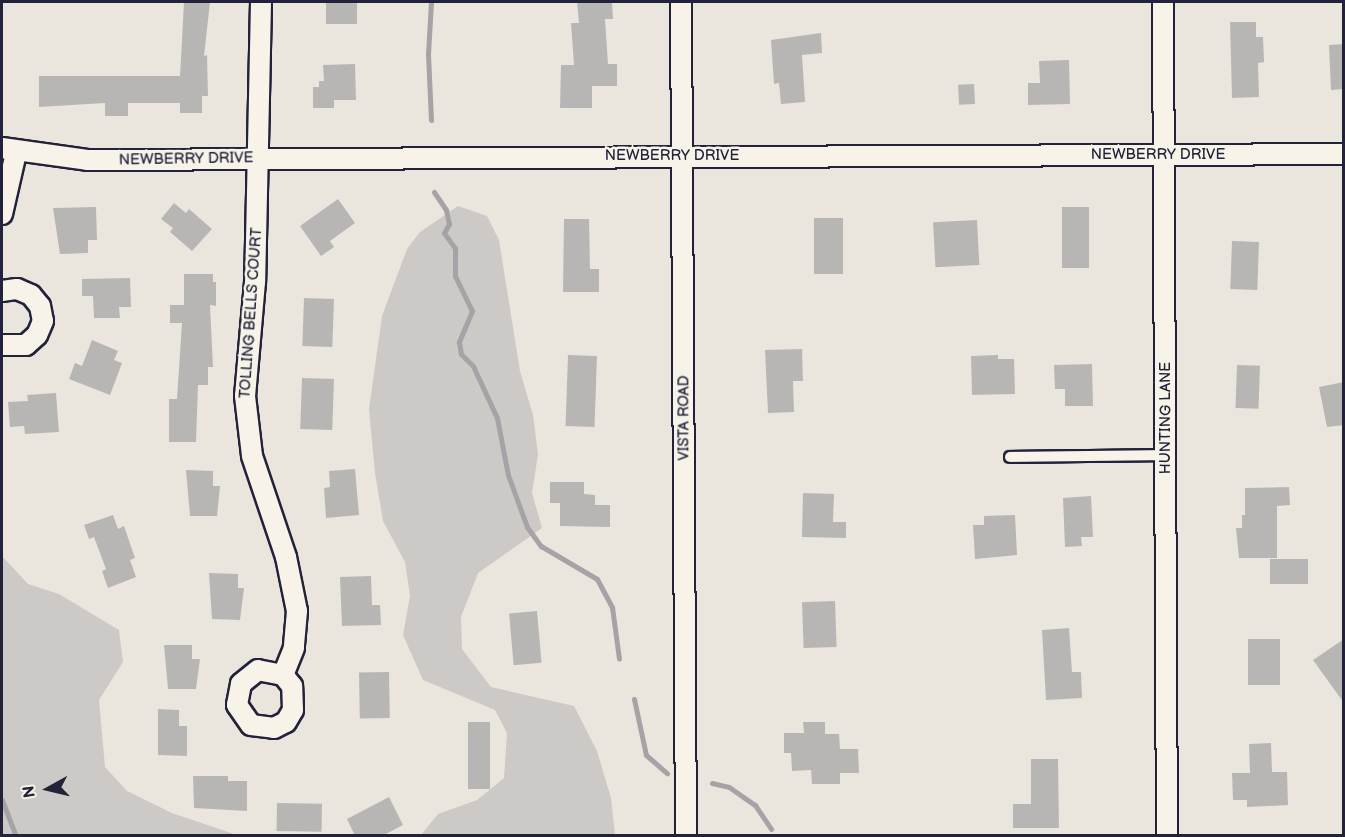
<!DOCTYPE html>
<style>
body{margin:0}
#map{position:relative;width:1345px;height:837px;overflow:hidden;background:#eae6de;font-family:"Balsamiq Sans",sans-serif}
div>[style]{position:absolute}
.green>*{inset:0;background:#cdc9c6}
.stream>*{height:5px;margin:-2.5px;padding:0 2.5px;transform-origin:2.5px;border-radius:2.5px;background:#a6a3a6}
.building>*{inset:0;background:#b8b6b5;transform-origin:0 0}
.roads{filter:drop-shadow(2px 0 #22223b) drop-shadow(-2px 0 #22223b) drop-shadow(0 2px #22223b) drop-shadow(0 -2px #22223b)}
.service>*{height:10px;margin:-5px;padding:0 5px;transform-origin:5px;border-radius:5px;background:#f7f3e8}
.minor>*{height:20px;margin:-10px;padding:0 10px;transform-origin:10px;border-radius:10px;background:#f7f3e8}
span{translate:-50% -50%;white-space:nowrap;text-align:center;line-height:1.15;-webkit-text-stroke:5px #f7f3e8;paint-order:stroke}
.street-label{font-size:15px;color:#22223b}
.frame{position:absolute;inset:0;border:3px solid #22223b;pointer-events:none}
.north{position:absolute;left:18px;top:759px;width:60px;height:60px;-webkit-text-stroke:4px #f7f3e8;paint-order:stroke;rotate:262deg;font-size:16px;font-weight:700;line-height:24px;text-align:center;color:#22223b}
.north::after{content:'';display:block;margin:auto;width:21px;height:27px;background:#22223b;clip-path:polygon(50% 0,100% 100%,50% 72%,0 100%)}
</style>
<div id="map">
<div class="green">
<i style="clip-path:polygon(458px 206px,487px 216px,499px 240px,520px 371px,533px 415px,538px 454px,532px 493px,542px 528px,478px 573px,461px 617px,462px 649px,491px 687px,574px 706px,597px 751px,611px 798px,615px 835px,421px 835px,438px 814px,477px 800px,504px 778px,507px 733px,495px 710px,423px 680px,403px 635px,410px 596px,405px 562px,383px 521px,375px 473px,369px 409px,382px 316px,407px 249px,420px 232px)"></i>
<i style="clip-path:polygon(2px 556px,28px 584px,59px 594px,119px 630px,123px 662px,99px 700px,105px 767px,127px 791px,172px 813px,237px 835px,2px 835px)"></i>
</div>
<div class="stream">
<i style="left:431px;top:120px;width:66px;rotate:-92.6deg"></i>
<i style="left:428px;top:54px;width:52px;rotate:-86.7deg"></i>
<i style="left:434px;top:192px;width:22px;rotate:56deg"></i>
<i style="left:446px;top:210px;width:14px;rotate:78deg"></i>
<i style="left:449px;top:224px;width:10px;rotate:119deg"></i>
<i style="left:444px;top:233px;width:19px;rotate:54deg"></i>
<i style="left:455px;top:248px;width:28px;rotate:90deg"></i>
<i style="left:455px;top:276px;width:39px;rotate:64deg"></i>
<i style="left:472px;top:311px;width:34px;rotate:113deg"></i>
<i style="left:459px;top:342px;width:12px;rotate:81deg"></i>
<i style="left:461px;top:354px;width:17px;rotate:45deg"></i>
<i style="left:473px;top:366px;width:57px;rotate:65.2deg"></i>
<i style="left:497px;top:418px;width:58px;rotate:79.1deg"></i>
<i style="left:508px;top:475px;width:55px;rotate:69.9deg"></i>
<i style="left:527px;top:527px;width:24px;rotate:54deg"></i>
<i style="left:541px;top:546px;width:65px;rotate:30.5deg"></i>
<i style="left:597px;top:579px;width:32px;rotate:62deg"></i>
<i style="left:612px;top:607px;width:52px;rotate:82.3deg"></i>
<i style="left:634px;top:699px;width:57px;rotate:77.9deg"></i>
<i style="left:646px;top:755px;width:28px;rotate:41deg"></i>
<i style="left:712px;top:783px;width:17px;rotate:13deg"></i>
<i style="left:729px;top:787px;width:32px;rotate:35deg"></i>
<i style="left:755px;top:805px;width:29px;rotate:56deg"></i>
<i style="left:2px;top:800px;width:39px;rotate:69deg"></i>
</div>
<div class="building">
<i style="clip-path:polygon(184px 2px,210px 2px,204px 56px,207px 55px,208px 96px,202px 96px,202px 113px,180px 113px,180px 103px,128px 103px,128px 116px,105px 116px,105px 103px,39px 107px,39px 76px,180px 76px)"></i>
<i style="left:326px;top:2px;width:31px;height:22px"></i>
<i style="clip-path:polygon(577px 2px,612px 2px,613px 19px,605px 19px,608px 64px,617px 64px,617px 86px,592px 86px,592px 108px,560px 108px,561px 65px,574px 65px,571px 23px,579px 23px)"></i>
<i style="clip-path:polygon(1230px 22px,1256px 22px,1256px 37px,1263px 37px,1264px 62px,1258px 63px,1259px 97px,1232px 98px)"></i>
<i style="clip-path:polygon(821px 33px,822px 53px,802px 55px,805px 102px,781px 104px,779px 83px,774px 84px,771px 40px)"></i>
<i style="clip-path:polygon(1344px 44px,1344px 89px,1331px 90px,1329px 45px)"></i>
<i style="clip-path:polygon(1069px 60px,1070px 104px,1028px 105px,1028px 83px,1040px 83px,1039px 61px)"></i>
<i style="clip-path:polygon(355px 64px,356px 100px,334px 100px,334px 108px,313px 108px,313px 87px,319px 87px,319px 81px,324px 81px,323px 65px)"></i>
<i style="left:974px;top:84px;width:20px;height:16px;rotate:87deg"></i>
<i style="clip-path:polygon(338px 199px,355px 223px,330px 241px,334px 247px,321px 256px,300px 226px)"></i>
<i style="clip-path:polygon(174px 203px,186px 213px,189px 209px,212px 229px,192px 251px,170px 232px,173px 228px,161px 219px)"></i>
<i style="clip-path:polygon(96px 207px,97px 240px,88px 240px,88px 253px,60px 254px,53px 208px)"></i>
<i style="left:1062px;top:207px;width:27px;height:61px"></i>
<i style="left:814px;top:218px;width:29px;height:56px"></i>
<i style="clip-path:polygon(564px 219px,589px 219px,590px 269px,599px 269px,599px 292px,563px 292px)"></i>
<i style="left:977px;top:220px;width:45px;height:44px;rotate:87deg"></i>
<i style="left:1232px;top:241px;width:27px;height:48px;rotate:2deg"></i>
<i style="clip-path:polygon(184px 274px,213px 274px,213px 282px,216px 282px,216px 306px,210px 305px,213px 367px,208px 367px,208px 385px,198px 385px,196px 442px,169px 442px,169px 399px,177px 399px,182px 323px,170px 323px,170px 305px,184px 305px)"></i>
<i style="clip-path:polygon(130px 278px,131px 307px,119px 307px,120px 318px,94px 318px,93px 296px,82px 296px,82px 279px)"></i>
<i style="left:304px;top:298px;width:30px;height:48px;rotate:2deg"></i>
<i style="clip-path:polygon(92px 340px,118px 351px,114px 360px,122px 363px,110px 395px,69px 379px,75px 363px,82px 366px)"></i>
<i style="clip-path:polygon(802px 349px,803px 381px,793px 381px,794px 412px,768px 413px,765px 350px)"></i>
<i style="left:568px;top:355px;width:29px;height:71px;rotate:2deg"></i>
<i style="clip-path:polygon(998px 355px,998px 359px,1014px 359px,1015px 394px,972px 395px,971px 356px)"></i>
<i style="clip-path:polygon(1092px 364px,1093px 406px,1065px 406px,1065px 389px,1055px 389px,1054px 365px)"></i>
<i style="left:1237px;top:365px;width:23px;height:43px;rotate:2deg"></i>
<i style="left:302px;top:378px;width:32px;height:51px;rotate:2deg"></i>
<i style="clip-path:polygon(1344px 382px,1344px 425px,1327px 427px,1319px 387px)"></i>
<i style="clip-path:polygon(56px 393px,59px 432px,25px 434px,24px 426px,10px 427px,8px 402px,28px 401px,27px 395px)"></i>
<i style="clip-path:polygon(355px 469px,359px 515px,326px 518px,324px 488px,330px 487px,329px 471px)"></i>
<i style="clip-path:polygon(186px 470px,213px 471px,213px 486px,220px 486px,217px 516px,190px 516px)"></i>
<i style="clip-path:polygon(550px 482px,584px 482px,584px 494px,595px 495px,595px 505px,610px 505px,610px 527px,560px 526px,560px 503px,550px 503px)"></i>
<i style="clip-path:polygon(1289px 487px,1290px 505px,1277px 506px,1277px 558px,1239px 558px,1236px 528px,1242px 528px,1242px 515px,1245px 515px,1245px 488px)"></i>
<i style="clip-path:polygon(803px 493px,834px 494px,833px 522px,846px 522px,846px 538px,802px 537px)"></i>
<i style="clip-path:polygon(1091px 496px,1093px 537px,1081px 537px,1082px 546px,1065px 547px,1063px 498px)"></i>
<i style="clip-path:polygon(113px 515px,118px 529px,124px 526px,135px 558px,130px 560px,136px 577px,108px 588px,102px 571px,106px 569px,94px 537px,89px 539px,84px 525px)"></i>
<i style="clip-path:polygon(1015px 515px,1017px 555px,975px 559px,973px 525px,984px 525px,984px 516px)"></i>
<i style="left:1308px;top:559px;width:25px;height:38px;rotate:90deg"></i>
<i style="clip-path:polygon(209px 573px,238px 574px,238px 588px,244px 588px,240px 620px,212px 619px)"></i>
<i style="clip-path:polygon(371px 576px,372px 605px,380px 605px,381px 625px,342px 626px,340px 577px)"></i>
<i style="left:835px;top:601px;width:46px;height:33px;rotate:88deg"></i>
<i style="left:537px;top:611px;width:52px;height:28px;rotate:85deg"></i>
<i style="clip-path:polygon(1069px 628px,1072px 672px,1081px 672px,1082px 698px,1046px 700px,1042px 630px)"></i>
<i style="left:1248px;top:639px;width:32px;height:46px"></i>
<i style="clip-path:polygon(1344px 639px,1344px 703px,1313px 660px)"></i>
<i style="clip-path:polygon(164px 645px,192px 645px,192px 659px,200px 659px,196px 689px,168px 689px)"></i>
<i style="left:389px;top:672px;width:46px;height:30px;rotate:89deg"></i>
<i style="clip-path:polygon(158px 709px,179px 710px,179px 726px,187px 726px,187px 756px,158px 755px)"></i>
<i style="left:468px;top:722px;width:22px;height:67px"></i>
<i style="clip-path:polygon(803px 722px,825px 722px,825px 734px,839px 734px,840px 749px,858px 749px,859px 773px,840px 773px,840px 784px,812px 784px,811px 770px,792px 771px,791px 753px,784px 753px,784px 733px,804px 733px)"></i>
<i style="clip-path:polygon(1271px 743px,1272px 772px,1287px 772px,1288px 805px,1247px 807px,1247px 800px,1233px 800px,1232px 773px,1250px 773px,1249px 744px)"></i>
<i style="clip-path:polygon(1031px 759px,1058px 759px,1059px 828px,1013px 828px,1013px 804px,1031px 804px)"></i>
<i style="clip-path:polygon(193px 776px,228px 776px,228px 781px,247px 781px,247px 811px,194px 808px)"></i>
<i style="clip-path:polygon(389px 797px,403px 825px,382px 836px,355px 836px,347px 819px)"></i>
<i style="left:277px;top:803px;width:45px;height:28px;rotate:1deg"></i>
</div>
<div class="roads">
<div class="service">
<i style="left:1010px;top:457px;width:156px;rotate:-0.7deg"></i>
</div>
<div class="minor">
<i style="left:261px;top:2px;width:280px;rotate:91.2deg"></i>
<i style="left:255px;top:282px;width:114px;rotate:95deg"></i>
<i style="left:245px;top:396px;width:60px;rotate:83.3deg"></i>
<i style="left:252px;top:456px;width:107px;rotate:71.4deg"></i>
<i style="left:286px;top:557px;width:55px;rotate:78.5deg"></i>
<i style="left:297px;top:611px;width:37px;rotate:95deg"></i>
<i style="left:294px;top:648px;width:29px;rotate:112deg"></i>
<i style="left:283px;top:675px;width:25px;rotate:-169deg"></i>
<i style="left:258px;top:670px;width:22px;rotate:141deg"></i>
<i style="left:241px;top:684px;width:21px;rotate:101deg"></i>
<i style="left:237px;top:705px;width:24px;rotate:55deg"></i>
<i style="left:251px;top:725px;width:23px;rotate:7deg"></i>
<i style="left:274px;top:728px;width:13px;rotate:-27deg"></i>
<i style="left:286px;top:722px;width:14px;rotate:-60deg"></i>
<i style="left:293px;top:710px;width:24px;rotate:-92deg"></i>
<i style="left:292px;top:686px;width:14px;rotate:-129deg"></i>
<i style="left:681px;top:2px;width:834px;rotate:89.66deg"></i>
<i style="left:1163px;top:2px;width:834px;rotate:89.73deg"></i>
<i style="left:2px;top:148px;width:86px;rotate:8deg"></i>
<i style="left:87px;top:160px;width:1257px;rotate:-0.27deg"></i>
<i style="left:2px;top:214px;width:63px;rotate:-77.1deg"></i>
<i style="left:2px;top:291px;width:15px;rotate:-8deg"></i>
<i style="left:17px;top:289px;width:15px;rotate:23deg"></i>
<i style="left:31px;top:295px;width:14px;rotate:51deg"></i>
<i style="left:40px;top:306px;width:15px;rotate:79deg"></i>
<i style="left:43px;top:321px;width:15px;rotate:113deg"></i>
<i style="left:37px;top:335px;width:15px;rotate:138deg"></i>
<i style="left:26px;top:345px;width:24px;rotate:180deg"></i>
</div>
</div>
<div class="street-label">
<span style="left:1158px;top:155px">NEWBERRY DRIVE</span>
<span style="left:672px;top:156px">NEWBERRY DRIVE</span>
<span style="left:186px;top:159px;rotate:-1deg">NEWBERRY DRIVE</span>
<span style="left:251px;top:313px;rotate:-86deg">TOLLING BELLS COURT</span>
<span style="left:684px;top:418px;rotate:-90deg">VISTA ROAD</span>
<span style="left:1166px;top:418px;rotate:-90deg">HUNTING LANE</span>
</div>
<div class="frame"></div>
<div class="north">N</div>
</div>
